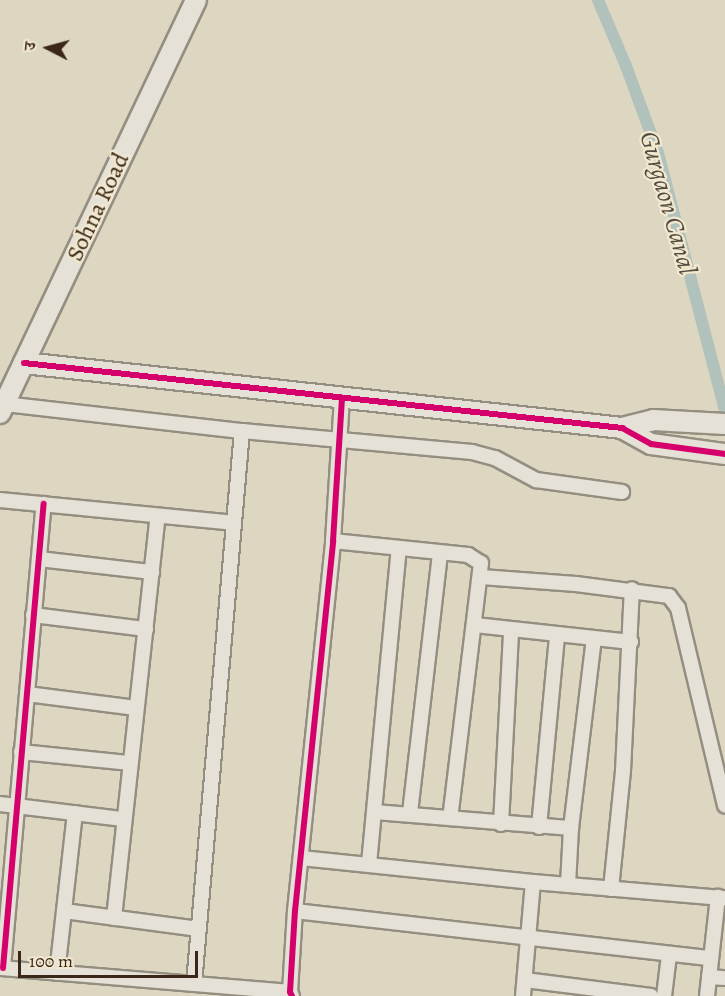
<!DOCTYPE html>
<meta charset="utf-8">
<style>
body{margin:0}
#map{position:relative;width:725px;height:996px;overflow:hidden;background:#ddd6c1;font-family:Alegreya,"Noto Serif Devanagari",serif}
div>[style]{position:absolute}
.canal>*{height:12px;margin:-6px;padding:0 6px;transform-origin:6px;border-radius:6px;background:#b0c2bb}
.roads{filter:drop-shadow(2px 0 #948e81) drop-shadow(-2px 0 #948e81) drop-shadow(0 2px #948e81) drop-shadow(0 -2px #948e81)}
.street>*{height:14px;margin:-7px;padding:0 7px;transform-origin:7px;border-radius:7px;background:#e5e1d6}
.secondary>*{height:20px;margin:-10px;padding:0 10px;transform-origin:10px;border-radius:10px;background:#e5e1d6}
.cycleway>*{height:6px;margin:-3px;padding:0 3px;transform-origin:3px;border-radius:3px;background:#d6006c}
span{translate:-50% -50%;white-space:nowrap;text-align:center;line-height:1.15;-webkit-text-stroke:4.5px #f1e8cf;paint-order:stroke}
.street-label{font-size:24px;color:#3b2718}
.water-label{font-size:26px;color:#534c40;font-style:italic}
.north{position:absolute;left:18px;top:18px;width:60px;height:60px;-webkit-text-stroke:4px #f1e8cf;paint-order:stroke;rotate:276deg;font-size:16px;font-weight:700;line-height:24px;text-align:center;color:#3b2718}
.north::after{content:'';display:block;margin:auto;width:21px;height:27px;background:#3b2718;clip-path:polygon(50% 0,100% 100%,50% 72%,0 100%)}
.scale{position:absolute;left:18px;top:951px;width:180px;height:27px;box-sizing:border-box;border:3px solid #3b2718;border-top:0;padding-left:8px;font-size:18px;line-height:21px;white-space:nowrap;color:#3b2718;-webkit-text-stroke:4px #f1e8cf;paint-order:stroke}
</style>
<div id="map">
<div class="canal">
<i style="left:598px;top:0;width:72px;rotate:67deg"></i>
<i style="left:626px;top:66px;width:93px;rotate:69.8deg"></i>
<i style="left:658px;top:153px;width:267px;rotate:75.4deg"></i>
</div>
<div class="roads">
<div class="street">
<i style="left:4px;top:404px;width:240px;rotate:6.5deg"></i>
<i style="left:242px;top:431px;width:231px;rotate:5.2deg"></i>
<i style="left:472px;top:452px;width:24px;rotate:15deg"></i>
<i style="left:495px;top:458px;width:47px;rotate:28.2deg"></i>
<i style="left:536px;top:480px;width:87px;rotate:7.9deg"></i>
<i style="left:0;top:500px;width:234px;rotate:5.6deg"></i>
<i style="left:333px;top:541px;width:136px;rotate:5.9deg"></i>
<i style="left:468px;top:555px;width:15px;rotate:32deg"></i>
<i style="left:481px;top:563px;width:257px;rotate:96.9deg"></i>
<i style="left:39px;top:559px;width:114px;rotate:6.6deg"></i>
<i style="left:481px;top:577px;width:95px;rotate:4.2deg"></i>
<i style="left:576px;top:584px;width:94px;rotate:7.4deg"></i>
<i style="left:669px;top:596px;width:15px;rotate:53deg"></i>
<i style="left:678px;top:608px;width:203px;rotate:76.6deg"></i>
<i style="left:33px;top:615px;width:114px;rotate:7.1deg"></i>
<i style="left:475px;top:625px;width:157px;rotate:6.2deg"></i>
<i style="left:27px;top:694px;width:110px;rotate:7.3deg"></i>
<i style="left:21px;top:752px;width:110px;rotate:5.8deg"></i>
<i style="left:0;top:804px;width:124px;rotate:7deg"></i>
<i style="left:375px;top:812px;width:197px;rotate:4.7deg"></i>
<i style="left:410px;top:813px;width:262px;rotate:-83.4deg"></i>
<i style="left:501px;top:824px;width:194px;rotate:-87deg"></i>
<i style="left:539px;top:827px;width:192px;rotate:-84.6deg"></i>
<i style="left:301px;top:858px;width:233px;rotate:5.9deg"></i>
<i style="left:533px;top:882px;width:193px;rotate:4.8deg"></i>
<i style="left:369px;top:864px;width:316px;rotate:-84.6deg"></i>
<i style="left:568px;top:885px;width:57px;rotate:-87deg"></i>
<i style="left:571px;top:828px;width:190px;rotate:-83.1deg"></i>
<i style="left:611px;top:889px;width:119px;rotate:-84.2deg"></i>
<i style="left:623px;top:771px;width:182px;rotate:-87.2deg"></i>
<i style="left:64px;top:911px;width:136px;rotate:7.6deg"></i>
<i style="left:295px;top:911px;width:418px;rotate:6.5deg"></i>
<i style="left:114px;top:918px;width:404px;rotate:-83.8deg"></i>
<i style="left:0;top:968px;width:291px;rotate:4.7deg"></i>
<i style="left:3px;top:968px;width:466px;rotate:-85deg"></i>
<i style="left:57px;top:973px;width:161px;rotate:-83.6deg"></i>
<i style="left:709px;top:977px;width:16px;rotate:4deg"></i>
<i style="left:525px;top:980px;width:127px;rotate:7.2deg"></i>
<i style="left:194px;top:984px;width:555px;rotate:-85.04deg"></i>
<i style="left:292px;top:996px;width:4px;rotate:-117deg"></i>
<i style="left:290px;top:992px;width:81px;rotate:-86.5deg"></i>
<i style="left:295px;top:911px;width:372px;rotate:-84.1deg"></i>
<i style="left:333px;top:541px;width:143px;rotate:-86.4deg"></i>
<i style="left:523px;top:996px;width:114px;rotate:-85deg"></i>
<i style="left:664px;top:996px;width:41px;rotate:-83deg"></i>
<i style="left:707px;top:996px;width:100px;rotate:-83.7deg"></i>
</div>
<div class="secondary">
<i style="left:24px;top:363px;width:602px;rotate:6.2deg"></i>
<i style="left:622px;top:428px;width:33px;rotate:29deg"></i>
<i style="left:651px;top:444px;width:75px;rotate:7.7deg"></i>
<i style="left:0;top:413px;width:457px;rotate:-64.6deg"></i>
<i style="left:622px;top:428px;width:32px;rotate:-14deg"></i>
<i style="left:653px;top:420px;width:72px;rotate:3.2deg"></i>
</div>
</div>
<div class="cycleway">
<i style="left:24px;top:363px;width:602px;rotate:6.2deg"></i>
<i style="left:622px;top:428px;width:33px;rotate:29deg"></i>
<i style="left:651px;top:444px;width:75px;rotate:7.7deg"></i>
<i style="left:3px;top:968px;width:466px;rotate:-85deg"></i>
<i style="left:292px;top:996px;width:4px;rotate:-117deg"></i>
<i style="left:290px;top:992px;width:81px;rotate:-86.5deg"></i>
<i style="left:295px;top:911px;width:372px;rotate:-84.1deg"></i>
<i style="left:333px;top:541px;width:143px;rotate:-86.4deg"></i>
</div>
<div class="street-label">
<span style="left:98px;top:207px;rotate:-65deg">Sohna Road</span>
</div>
<div class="water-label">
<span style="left:668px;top:203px;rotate:74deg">Gurgaon Canal</span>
</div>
<div class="north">उ</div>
<div class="scale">100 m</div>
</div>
